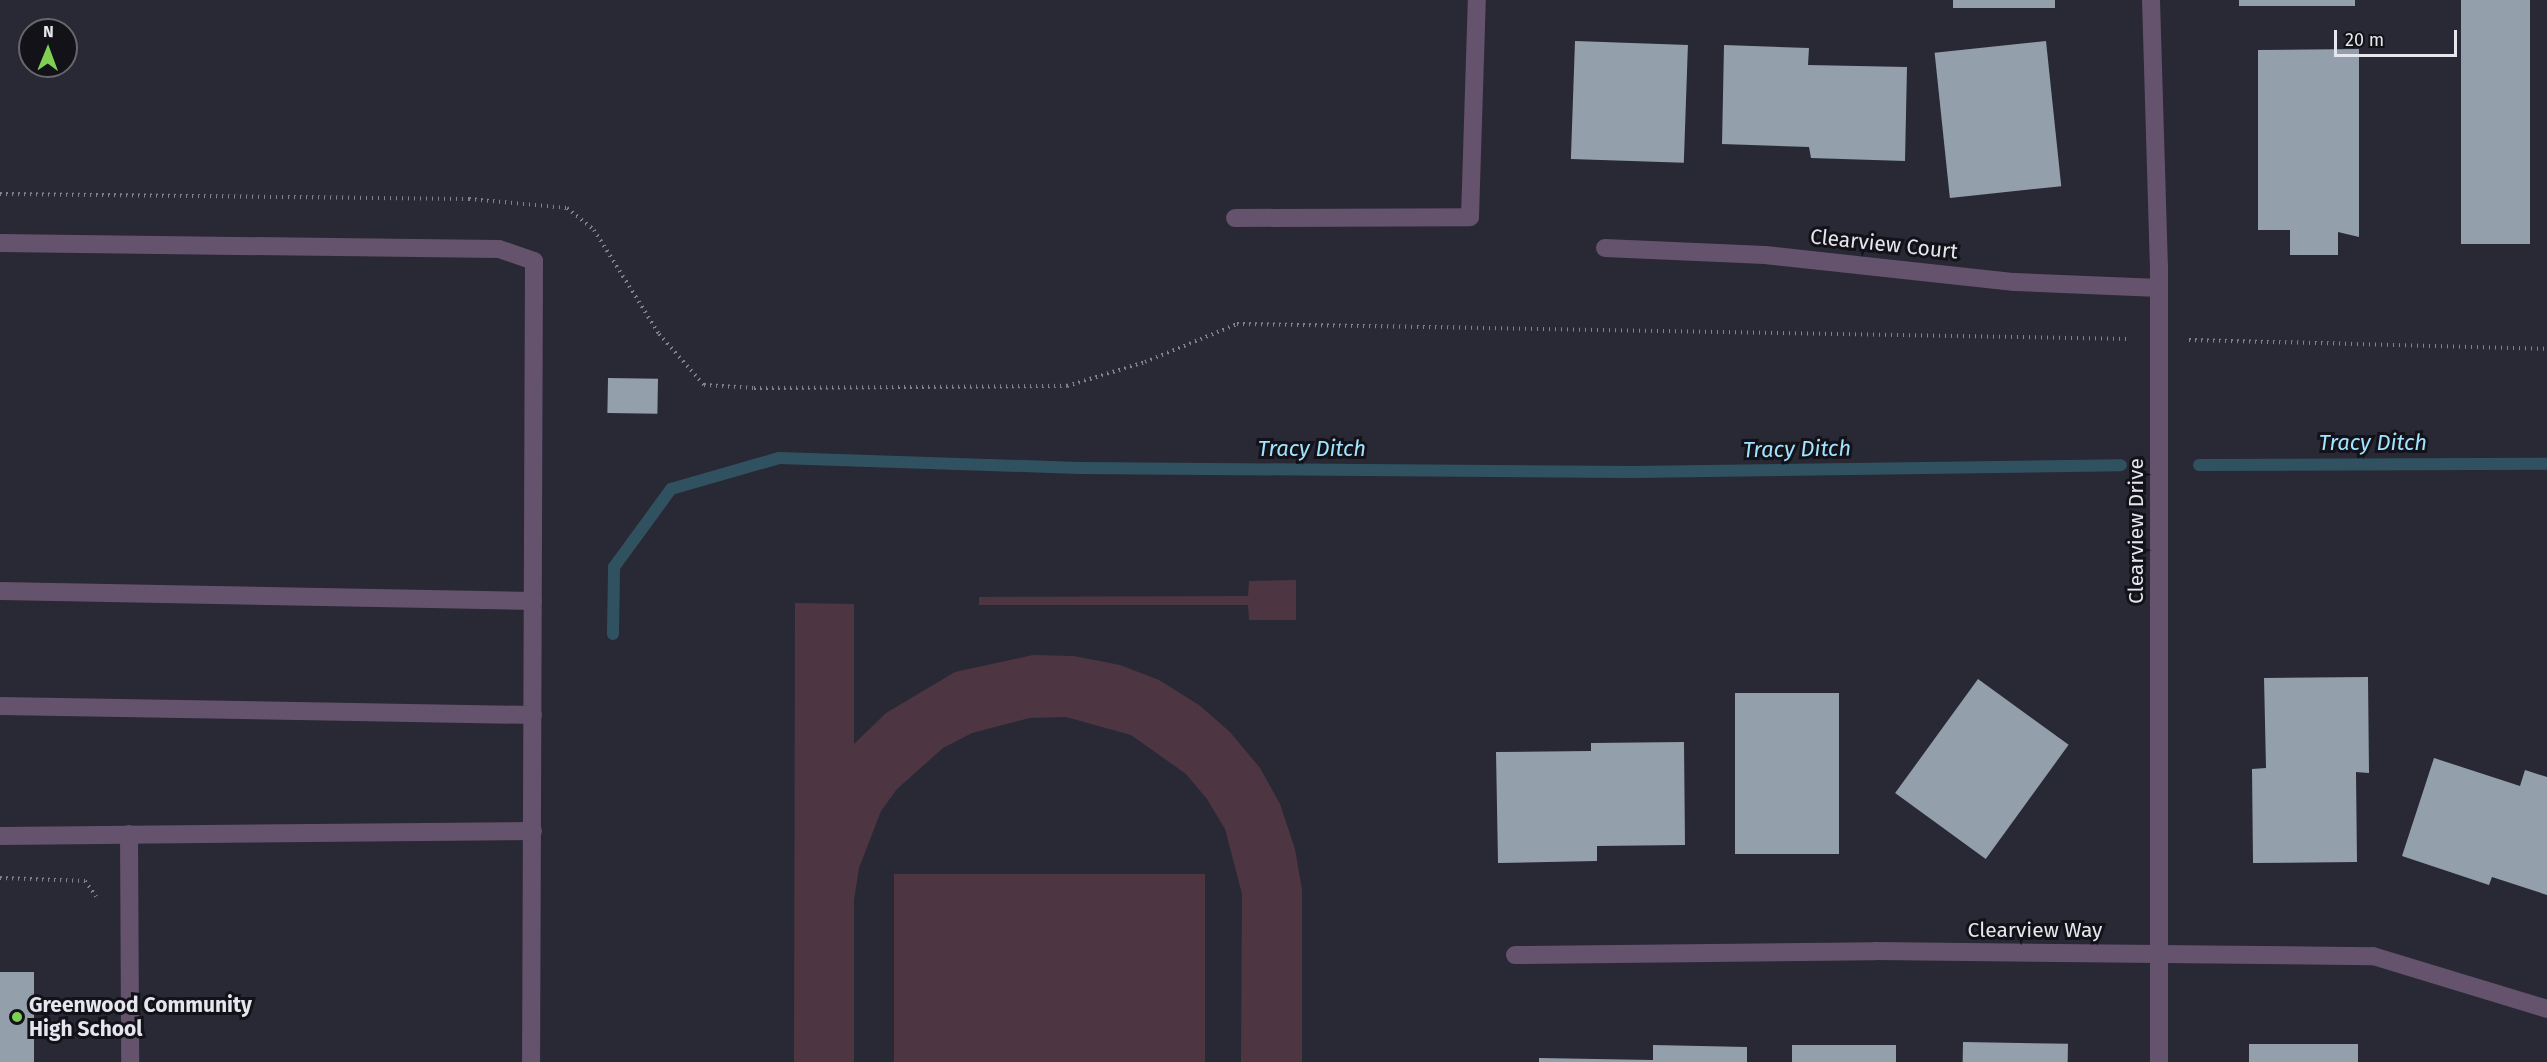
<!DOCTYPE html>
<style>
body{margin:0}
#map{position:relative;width:2547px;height:1062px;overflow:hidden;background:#292835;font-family:"Fira Sans",sans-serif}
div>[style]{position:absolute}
.green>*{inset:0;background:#4d3642;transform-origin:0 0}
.stream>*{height:12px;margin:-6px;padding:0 6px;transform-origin:6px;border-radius:6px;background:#305260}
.building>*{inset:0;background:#949fac;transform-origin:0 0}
.path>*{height:4px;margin-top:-2px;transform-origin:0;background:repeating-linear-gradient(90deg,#82818c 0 1.5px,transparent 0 6px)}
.service>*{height:18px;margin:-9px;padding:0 9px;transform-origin:9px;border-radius:9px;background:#65526c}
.minor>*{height:18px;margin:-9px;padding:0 9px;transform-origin:9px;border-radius:9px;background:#65526c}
.dots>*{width:16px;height:16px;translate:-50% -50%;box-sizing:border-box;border:3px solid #121218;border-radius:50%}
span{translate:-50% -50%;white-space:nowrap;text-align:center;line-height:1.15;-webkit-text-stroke:6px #121218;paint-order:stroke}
.street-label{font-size:21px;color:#e6e6ee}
.poi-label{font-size:21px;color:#e6e6ee;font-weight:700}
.left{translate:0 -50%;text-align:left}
.water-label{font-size:22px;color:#a2e3ff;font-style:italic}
.north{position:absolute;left:18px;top:18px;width:60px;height:60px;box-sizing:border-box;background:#121218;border:2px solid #67676e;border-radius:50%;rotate:1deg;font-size:16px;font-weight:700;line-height:24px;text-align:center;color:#e6e6ee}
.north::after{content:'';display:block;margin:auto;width:21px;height:27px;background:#7fd052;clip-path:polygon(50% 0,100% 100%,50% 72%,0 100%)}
.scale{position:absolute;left:2334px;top:30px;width:123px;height:27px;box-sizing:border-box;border:3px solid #e6e6ee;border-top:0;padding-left:8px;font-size:18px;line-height:21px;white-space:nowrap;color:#e6e6ee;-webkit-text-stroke:4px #121218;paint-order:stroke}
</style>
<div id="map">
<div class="green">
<i style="clip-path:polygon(1296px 580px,1296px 620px,1249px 620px,1248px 605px,979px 605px,979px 597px,1248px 596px,1249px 581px)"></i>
<i style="clip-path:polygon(795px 603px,854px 604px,854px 744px,886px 713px,955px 672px,1033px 655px,1074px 656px,1120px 665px,1159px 680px,1199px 705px,1230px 732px,1260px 768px,1280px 804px,1295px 849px,1302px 890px,1302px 1062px,1241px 1062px,1242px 894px,1225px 829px,1207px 799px,1186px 774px,1131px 735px,1066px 717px,1030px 718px,972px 733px,943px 748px,897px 789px,881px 811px,859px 868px,854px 900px,854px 1062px,794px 1062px)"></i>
<i style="left:894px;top:874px;width:311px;height:188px"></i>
</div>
<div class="stream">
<i style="left:2199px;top:465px;width:348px;rotate:-0.2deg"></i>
<i style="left:613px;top:634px;width:67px;rotate:-89.1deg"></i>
<i style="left:614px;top:567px;width:97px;rotate:-53.8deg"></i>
<i style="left:671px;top:489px;width:112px;rotate:-16deg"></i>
<i style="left:779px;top:458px;width:300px;rotate:1.9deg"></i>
<i style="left:1079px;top:468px;width:554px;rotate:0.41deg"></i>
<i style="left:1633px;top:472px;width:488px;rotate:-0.8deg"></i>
</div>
<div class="building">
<i style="left:1953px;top:0;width:102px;height:8px"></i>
<i style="left:2239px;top:0;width:116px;height:6px"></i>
<i style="left:2461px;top:0;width:69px;height:244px"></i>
<i style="left:1575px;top:41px;width:113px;height:118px;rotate:2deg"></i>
<i style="left:2046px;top:41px;width:146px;height:112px;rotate:84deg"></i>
<i style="clip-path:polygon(1724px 45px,1809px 48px,1808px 65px,1907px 67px,1905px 161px,1811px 158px,1809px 147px,1722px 144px)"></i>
<i style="clip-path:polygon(2359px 49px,2359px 237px,2338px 232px,2338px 255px,2290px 255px,2290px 230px,2258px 230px,2258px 50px)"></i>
<i style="left:608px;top:378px;width:50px;height:35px;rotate:1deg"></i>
<i style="clip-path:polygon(2368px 677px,2369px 773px,2356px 772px,2357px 862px,2253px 863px,2252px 769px,2266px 768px,2264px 678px)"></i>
<i style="left:1978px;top:679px;width:112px;height:141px;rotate:36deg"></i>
<i style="left:1839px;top:693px;width:161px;height:104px;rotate:90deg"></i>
<i style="clip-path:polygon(1684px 742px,1685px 845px,1597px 846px,1597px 861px,1498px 863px,1496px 752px,1591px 751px,1591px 743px)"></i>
<i style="clip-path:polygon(2434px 758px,2520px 786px,2525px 770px,2547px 777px,2547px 895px,2492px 877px,2489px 885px,2402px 856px)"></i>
<i style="left:0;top:972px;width:34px;height:90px"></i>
<i style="left:1963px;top:1042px;width:105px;height:20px;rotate:1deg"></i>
<i style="left:2249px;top:1044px;width:109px;height:18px"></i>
<i style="clip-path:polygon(1653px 1045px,1747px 1047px,1747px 1062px,1539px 1062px,1539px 1058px,1653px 1060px)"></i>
<i style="left:1896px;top:1045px;width:17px;height:104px;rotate:90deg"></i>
</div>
<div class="path">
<i style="left:0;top:194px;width:469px;rotate:0.6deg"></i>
<i style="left:469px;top:199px;width:98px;rotate:5.2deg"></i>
<i style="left:567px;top:208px;width:35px;rotate:39deg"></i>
<i style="left:594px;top:230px;width:123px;rotate:58deg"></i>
<i style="left:659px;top:334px;width:68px;rotate:48.6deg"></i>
<i style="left:704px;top:385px;width:50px;rotate:3.4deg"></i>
<i style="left:754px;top:388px;width:313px;rotate:-0.4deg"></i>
<i style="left:1067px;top:386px;width:82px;rotate:-17.1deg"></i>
<i style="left:1145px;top:362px;width:100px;rotate:-22.4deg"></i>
<i style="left:1237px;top:324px;width:893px;rotate:0.96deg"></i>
<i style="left:2189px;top:340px;width:358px;rotate:1.4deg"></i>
<i style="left:0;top:878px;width:85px;rotate:2deg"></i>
<i style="left:85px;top:881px;width:19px;rotate:54deg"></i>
</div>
<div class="service">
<i style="left:1235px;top:218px;width:235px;rotate:-0.2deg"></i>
<i style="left:1470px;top:217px;width:217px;rotate:-88.2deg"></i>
<i style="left:0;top:243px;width:499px;rotate:0.7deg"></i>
<i style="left:499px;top:249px;width:37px;rotate:19deg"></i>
<i style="left:534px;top:261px;width:801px;rotate:90.21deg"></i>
<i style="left:0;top:591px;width:533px;rotate:1.07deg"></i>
<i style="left:0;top:706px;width:533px;rotate:0.97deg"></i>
<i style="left:129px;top:834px;width:228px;rotate:89.7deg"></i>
<i style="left:0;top:836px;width:533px;rotate:-0.54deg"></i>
</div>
<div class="minor">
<i style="left:2151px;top:0;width:266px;rotate:88.3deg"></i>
<i style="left:2159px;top:266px;width:796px;rotate:90deg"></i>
<i style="left:1605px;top:248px;width:160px;rotate:2.5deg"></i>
<i style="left:1765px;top:255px;width:251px;rotate:6.2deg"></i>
<i style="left:2015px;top:282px;width:144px;rotate:2.4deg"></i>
<i style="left:1515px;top:955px;width:360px;rotate:-0.6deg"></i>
<i style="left:1875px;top:951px;width:498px;rotate:0.6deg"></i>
<i style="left:2373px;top:956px;width:182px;rotate:16.9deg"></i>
</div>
<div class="dots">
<i style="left:17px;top:1017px;background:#7fd052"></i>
</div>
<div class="street-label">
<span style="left:1884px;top:244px;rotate:6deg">Clearview Court</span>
<span style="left:2136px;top:531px;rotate:-90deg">Clearview Drive</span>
<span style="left:2035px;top:930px">Clearview Way</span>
</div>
<div class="poi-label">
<span class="left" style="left:29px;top:1017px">Greenwood Community<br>High School</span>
</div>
<div class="water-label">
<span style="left:2373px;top:443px">Tracy Ditch</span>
<span style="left:1312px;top:449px">Tracy Ditch</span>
<span style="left:1797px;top:449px;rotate:-1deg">Tracy Ditch</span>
</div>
<div class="north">N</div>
<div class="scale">20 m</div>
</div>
